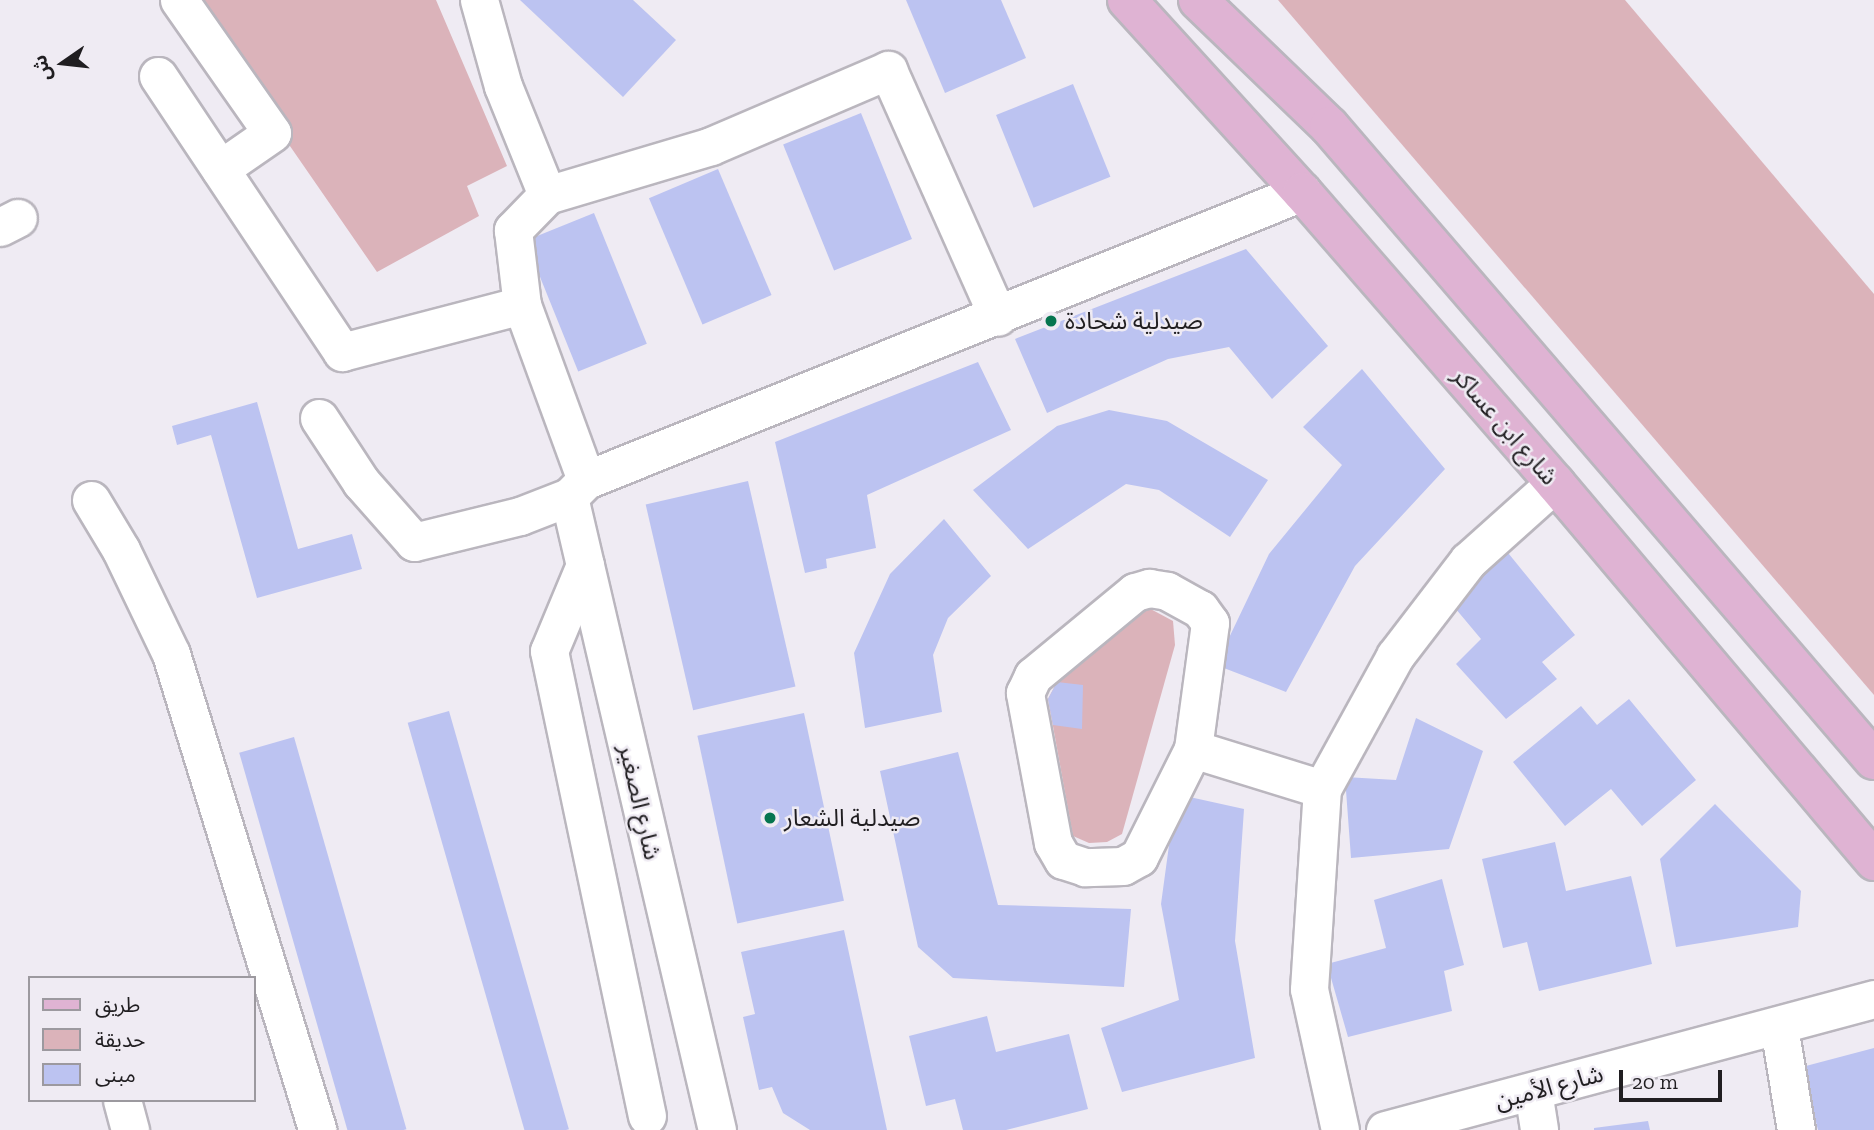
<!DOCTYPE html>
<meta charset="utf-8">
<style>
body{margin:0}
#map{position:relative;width:1874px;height:1130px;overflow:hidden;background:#efebf3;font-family:"Zilla Slab","Noto Sans Arabic",serif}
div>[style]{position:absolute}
.green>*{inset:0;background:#dbb3ba}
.building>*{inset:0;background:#bcc3f1;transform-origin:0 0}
.roads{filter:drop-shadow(2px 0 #bab6be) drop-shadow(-2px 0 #bab6be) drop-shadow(0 2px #bab6be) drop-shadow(0 -2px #bab6be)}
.minor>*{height:37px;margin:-18.5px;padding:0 18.5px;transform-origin:18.5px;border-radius:18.5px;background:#fff}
.major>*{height:38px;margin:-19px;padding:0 19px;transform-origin:19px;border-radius:19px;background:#dfb3d3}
.dots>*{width:19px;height:19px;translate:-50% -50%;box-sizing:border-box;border:4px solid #efebf3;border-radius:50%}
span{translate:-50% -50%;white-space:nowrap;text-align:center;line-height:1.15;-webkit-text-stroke:5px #efebf3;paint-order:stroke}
.poi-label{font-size:24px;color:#201e21}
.left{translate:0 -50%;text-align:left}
.street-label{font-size:24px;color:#201e21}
.legend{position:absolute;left:28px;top:976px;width:228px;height:126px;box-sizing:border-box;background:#efebf3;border:2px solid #9c999f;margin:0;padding:9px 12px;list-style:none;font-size:21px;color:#201e21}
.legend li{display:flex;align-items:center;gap:14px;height:35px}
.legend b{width:35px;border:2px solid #9c999f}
.north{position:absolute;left:28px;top:28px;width:70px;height:70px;-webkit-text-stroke:5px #efebf3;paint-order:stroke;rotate:256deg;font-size:19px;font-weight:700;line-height:28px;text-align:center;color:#201e21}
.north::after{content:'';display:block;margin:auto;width:24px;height:32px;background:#201e21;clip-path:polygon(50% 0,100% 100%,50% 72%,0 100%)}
.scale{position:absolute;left:1619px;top:1070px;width:103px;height:32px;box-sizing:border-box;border:4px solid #201e21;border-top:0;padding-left:9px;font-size:21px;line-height:24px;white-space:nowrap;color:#201e21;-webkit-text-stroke:5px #efebf3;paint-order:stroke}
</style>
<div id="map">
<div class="green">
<i style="clip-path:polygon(189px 0,436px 0,507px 166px,467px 186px,479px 216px,377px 272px)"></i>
<i style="clip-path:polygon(1278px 0,1625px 0,1874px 294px,1874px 695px)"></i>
<i style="clip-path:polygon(1145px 606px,1173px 621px,1175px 645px,1122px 834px,1107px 842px,1089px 843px,1073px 836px,1048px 699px,1057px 682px)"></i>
</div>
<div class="building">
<i style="clip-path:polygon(520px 0,633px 0,676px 40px,623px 97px)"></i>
<i style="clip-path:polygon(906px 0,1001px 0,1026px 58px,945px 93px)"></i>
<i style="left:1073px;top:84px;width:100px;height:83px;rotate:68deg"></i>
<i style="left:861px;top:113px;width:136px;height:84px;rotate:68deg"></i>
<i style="left:718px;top:169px;width:137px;height:75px;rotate:67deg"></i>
<i style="left:594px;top:213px;width:141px;height:74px;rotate:68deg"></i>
<i style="clip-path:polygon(1246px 249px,1328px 346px,1272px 399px,1229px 347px,1168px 359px,1047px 413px,1015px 339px)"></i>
<i style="clip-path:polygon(978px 362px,1011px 430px,867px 495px,876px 548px,826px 559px,827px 568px,805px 573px,775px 442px)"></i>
<i style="clip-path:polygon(1362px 369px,1445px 469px,1355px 566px,1286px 692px,1216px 665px,1269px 554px,1342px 465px,1303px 427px)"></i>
<i style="clip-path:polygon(257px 402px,298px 549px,352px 534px,362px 569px,257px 598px,211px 435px,177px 445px,172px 426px)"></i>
<i style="clip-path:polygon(1109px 410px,1167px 421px,1268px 480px,1230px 537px,1159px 490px,1126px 484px,1028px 549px,973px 490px,1057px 426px)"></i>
<i style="left:748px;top:481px;width:211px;height:105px;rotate:77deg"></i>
<i style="clip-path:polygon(944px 519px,991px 576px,948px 618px,933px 655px,942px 712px,865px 728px,854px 653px,890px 574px)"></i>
<i style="clip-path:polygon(1500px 543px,1575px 635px,1542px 662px,1557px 679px,1506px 719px,1456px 664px,1481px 639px,1445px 596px)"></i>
<i style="clip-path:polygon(1057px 682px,1083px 685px,1082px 729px,1053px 725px,1048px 699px)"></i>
<i style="clip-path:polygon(1629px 699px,1696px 780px,1642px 826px,1611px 789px,1565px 826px,1513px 762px,1581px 706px,1597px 725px)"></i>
<i style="left:449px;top:711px;width:435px;height:43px;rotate:74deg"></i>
<i style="left:804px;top:713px;width:192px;height:109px;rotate:78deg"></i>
<i style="clip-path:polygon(1416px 718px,1483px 751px,1449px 849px,1351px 858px,1345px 777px,1396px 780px)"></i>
<i style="left:294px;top:737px;width:408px;height:57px;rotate:74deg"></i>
<i style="clip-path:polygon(958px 752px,998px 905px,1131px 909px,1124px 987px,953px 978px,918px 947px,880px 771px)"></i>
<i style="clip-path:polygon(1176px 794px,1244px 809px,1235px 941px,1255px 1058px,1122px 1092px,1101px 1028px,1179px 1000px,1161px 904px)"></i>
<i style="clip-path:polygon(1715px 804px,1801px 891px,1798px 927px,1676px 947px,1660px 859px)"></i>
<i style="clip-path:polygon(1555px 842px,1566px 891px,1631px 876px,1652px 964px,1539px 991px,1527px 942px,1503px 948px,1482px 859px)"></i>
<i style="clip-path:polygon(1442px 879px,1464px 965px,1444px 971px,1452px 1011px,1348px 1037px,1327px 964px,1386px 948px,1374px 900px)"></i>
<i style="clip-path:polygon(844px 930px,887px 1130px,810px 1130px,783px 1113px,772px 1087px,759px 1090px,743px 1017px,755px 1014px,741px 952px)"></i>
<i style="clip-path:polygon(987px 1016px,996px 1052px,1069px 1034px,1088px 1109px,1006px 1130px,963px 1130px,955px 1099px,926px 1106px,909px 1036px)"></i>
<i style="clip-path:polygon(1874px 1048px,1874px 1130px,1818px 1130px,1802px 1067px)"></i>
<i style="clip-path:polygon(1648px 1121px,1650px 1130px,1594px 1130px,1594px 1128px)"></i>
</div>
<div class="roads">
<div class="minor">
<i style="left:179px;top:0;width:162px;rotate:55deg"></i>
<i style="left:272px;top:133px;width:63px;rotate:145.3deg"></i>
<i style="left:479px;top:0;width:89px;rotate:74.4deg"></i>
<i style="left:503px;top:86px;width:118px;rotate:68deg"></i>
<i style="left:547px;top:195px;width:49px;rotate:134.2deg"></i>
<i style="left:513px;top:230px;width:76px;rotate:83.2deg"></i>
<i style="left:522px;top:305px;width:186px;rotate:69.9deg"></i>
<i style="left:158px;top:76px;width:332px;rotate:56.3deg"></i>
<i style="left:342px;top:352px;width:186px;rotate:-14.6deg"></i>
<i style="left:547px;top:195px;width:171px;rotate:-16.6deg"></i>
<i style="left:711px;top:146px;width:193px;rotate:-23.2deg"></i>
<i style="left:888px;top:70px;width:270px;rotate:66deg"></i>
<i style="left:0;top:227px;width:20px;rotate:-27deg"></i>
<i style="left:319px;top:418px;width:77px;rotate:56.7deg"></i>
<i style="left:361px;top:482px;width:80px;rotate:48.5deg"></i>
<i style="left:414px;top:542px;width:109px;rotate:-13.8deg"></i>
<i style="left:520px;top:516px;width:53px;rotate:-21.2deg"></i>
<i style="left:91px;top:500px;width:58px;rotate:59deg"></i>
<i style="left:121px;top:550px;width:115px;rotate:64.3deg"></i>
<i style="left:171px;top:654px;width:498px;rotate:72.9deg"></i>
<i style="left:585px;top:565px;width:93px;rotate:112.7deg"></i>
<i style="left:549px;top:651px;width:475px;rotate:78.1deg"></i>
<i style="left:1149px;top:588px;width:18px;rotate:9deg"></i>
<i style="left:1167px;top:591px;width:38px;rotate:29deg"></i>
<i style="left:1200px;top:609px;width:17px;rotate:54deg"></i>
<i style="left:1210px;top:623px;width:127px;rotate:97.7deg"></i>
<i style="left:1193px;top:749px;width:121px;rotate:116.6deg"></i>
<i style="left:1139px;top:857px;width:18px;rotate:151deg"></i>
<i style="left:1123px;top:866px;width:38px;rotate:178deg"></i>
<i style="left:1085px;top:867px;width:23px;rotate:-162deg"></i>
<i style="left:1063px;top:860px;width:20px;rotate:-120deg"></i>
<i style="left:1053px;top:843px;width:153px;rotate:-100.6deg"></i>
<i style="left:1025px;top:693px;width:19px;rotate:-65deg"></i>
<i style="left:1033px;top:676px;width:132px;rotate:-39.5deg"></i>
<i style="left:1135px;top:592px;width:15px;rotate:-16deg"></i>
<i style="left:1193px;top:749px;width:135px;rotate:17.2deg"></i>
<i style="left:1779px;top:1027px;width:104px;rotate:80.6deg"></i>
<i style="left:1533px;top:1091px;width:39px;rotate:81deg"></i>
<i style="left:122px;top:1100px;width:31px;rotate:75deg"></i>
<i style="left:717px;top:1130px;width:650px;rotate:-103.16deg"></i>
<i style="left:569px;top:497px;width:24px;rotate:-45deg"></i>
<i style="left:586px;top:480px;width:772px;rotate:-21.91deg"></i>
<i style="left:1340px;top:1130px;width:144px;rotate:-102.4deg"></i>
<i style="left:1309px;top:989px;width:200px;rotate:-86.3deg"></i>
<i style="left:1322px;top:789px;width:152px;rotate:-61.2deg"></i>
<i style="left:1395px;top:656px;width:120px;rotate:-52.5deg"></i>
<i style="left:1468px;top:561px;width:117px;rotate:-41.9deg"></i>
<i style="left:1385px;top:1130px;width:506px;rotate:-15deg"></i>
</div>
<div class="major">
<i style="left:1127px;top:0;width:260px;rotate:47.7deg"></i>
<i style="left:1302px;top:192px;width:386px;rotate:49deg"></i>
<i style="left:1555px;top:483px;width:495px;rotate:49.8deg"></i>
<i style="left:1198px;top:0;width:182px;rotate:43.9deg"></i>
<i style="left:1329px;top:126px;width:836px;rotate:49.32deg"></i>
</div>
</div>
<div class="dots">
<i style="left:1051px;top:321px;background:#06754f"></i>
<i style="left:770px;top:818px;background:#06754f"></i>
</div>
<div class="poi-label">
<span class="left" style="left:1065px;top:321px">صيدلية شحادة</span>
<span class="left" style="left:784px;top:818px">صيدلية الشعار</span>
</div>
<div class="street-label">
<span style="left:1505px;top:426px;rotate:49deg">شارع ابن عساكر</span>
<span style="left:640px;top:802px;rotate:77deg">شارع الصغير</span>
<span style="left:1549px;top:1087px;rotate:-15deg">شارع الأمين</span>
</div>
<ul class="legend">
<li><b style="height:9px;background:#dfb3d3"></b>طريق</li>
<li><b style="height:19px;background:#dbb3ba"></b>حديقة</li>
<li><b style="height:19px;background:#bcc3f1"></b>مبنى</li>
</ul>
<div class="north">ش</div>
<div class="scale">20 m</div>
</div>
